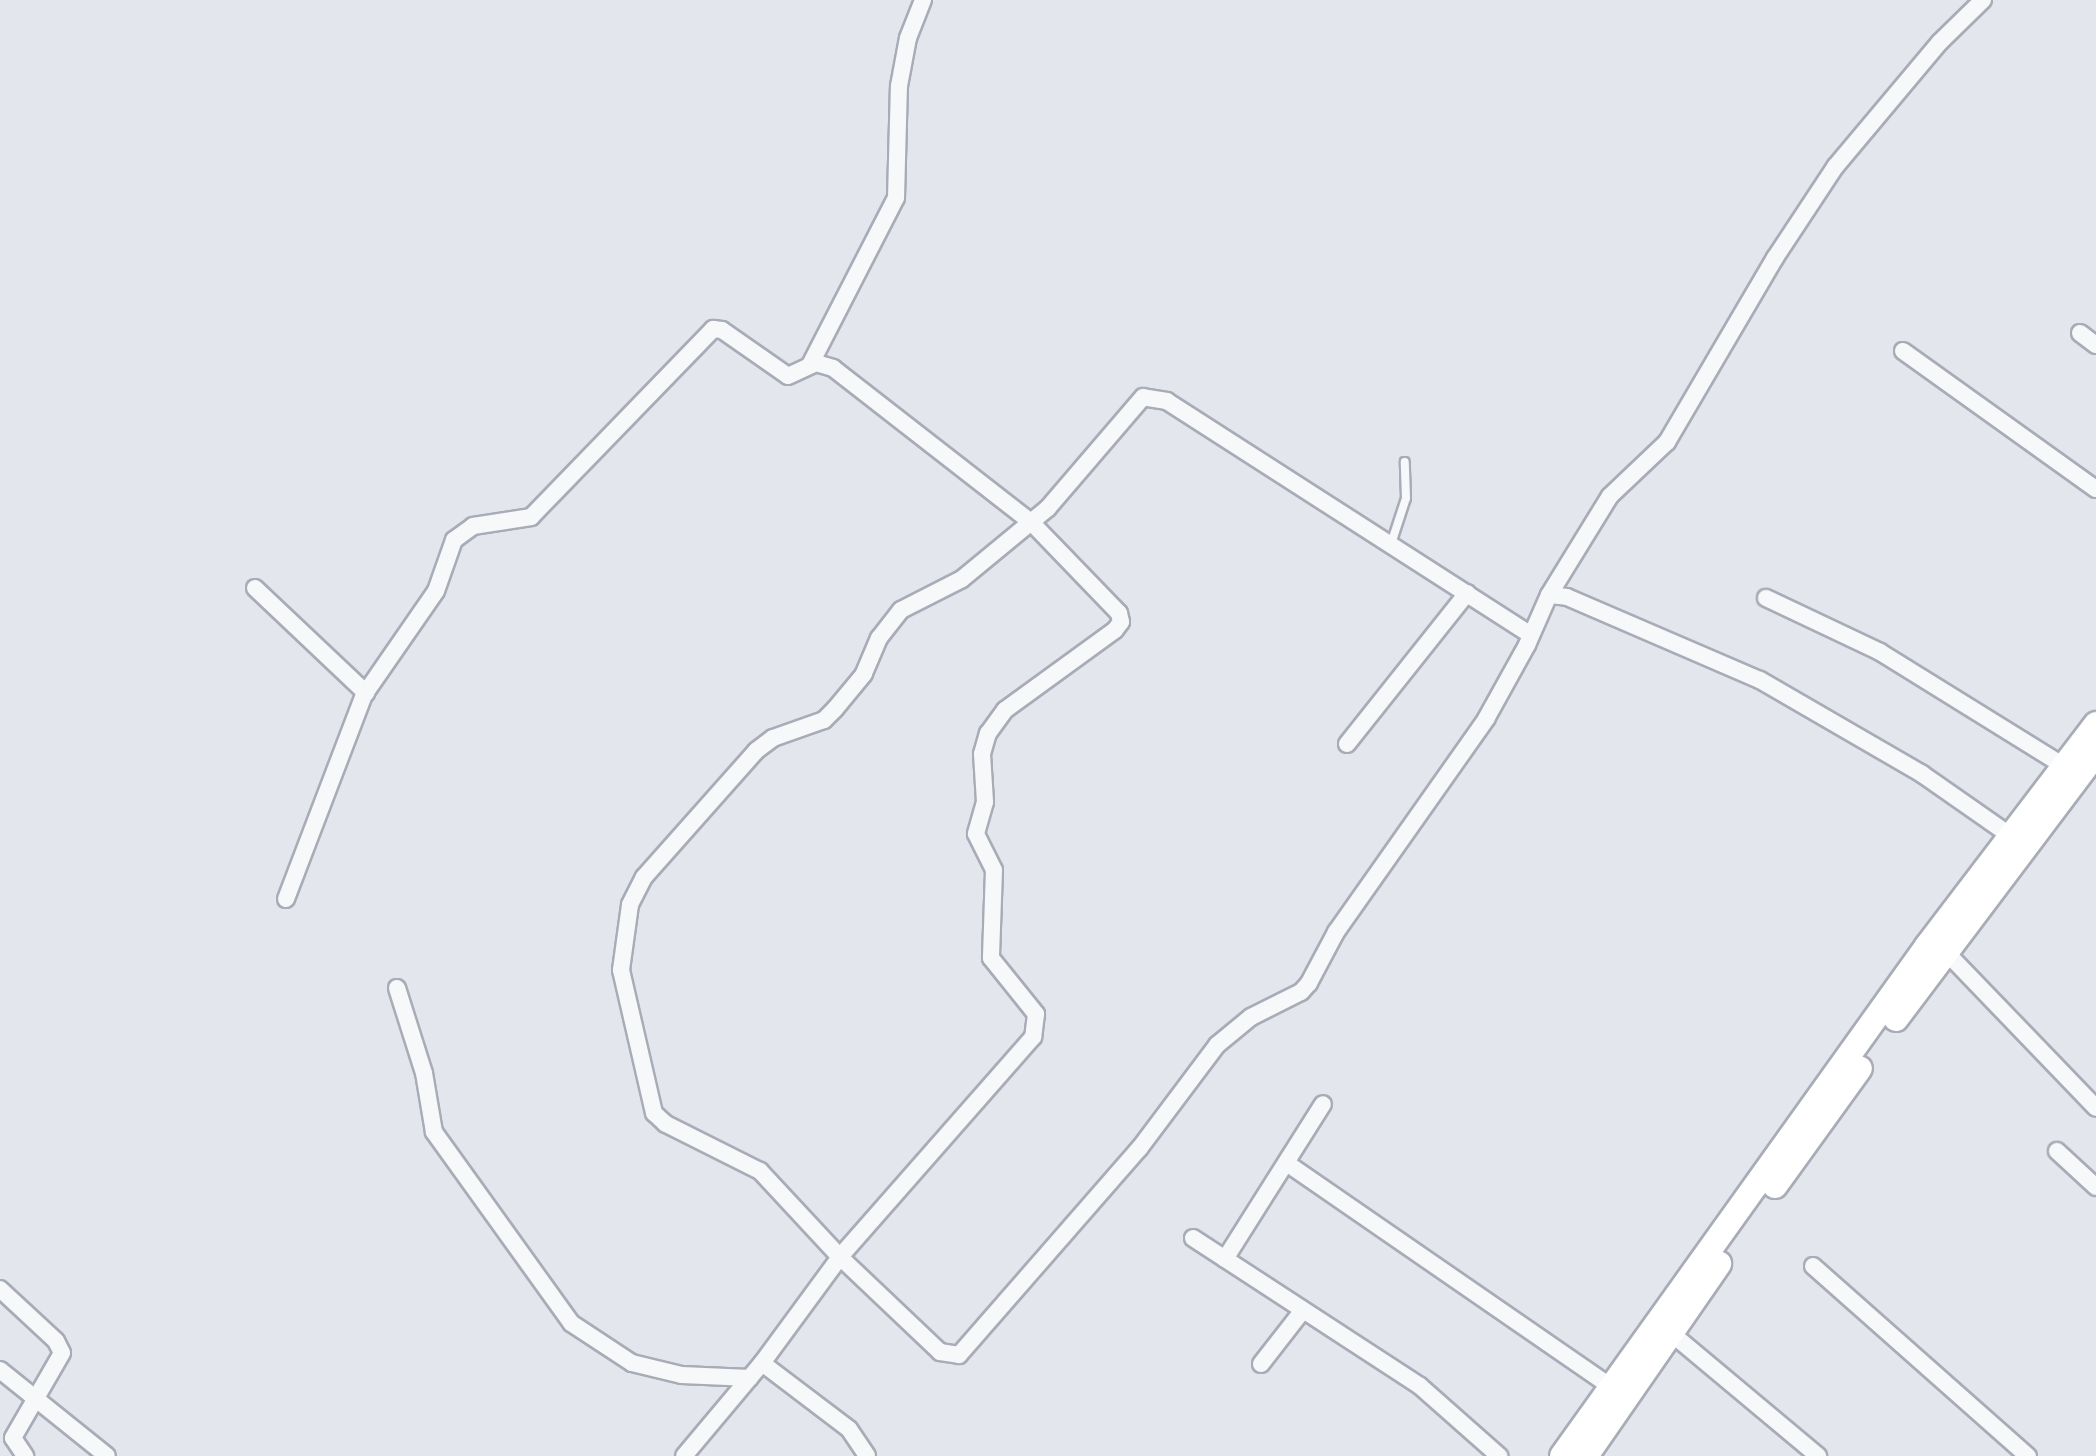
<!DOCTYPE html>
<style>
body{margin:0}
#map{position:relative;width:2096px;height:1456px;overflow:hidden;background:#e3e6ec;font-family:Roboto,sans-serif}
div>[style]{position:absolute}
.roads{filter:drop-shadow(2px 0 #a8acb7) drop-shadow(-2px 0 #a8acb7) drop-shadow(0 2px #a8acb7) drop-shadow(0 -2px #a8acb7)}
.service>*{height:8px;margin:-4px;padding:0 4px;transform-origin:4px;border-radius:4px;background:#f7f8fa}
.minor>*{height:16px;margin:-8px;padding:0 8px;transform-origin:8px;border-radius:8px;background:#f7f8fa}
.primary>*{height:24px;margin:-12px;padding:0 12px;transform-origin:12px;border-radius:12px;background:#fff}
span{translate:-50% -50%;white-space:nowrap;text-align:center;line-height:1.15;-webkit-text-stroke:6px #f4f5f9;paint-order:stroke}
</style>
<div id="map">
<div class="roads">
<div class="service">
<i style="left:1391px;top:544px;width:48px;rotate:-71.9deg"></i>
<i style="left:1406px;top:498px;width:36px;rotate:-92deg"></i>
</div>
<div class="minor">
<i style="left:2080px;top:333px;width:20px;rotate:37deg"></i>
<i style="left:1903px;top:351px;width:237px;rotate:35.6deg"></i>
<i style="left:810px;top:365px;width:188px;rotate:-62.8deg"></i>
<i style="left:896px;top:198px;width:112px;rotate:-88.5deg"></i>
<i style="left:899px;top:86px;width:49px;rotate:-79.4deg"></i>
<i style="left:908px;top:38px;width:41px;rotate:-68.5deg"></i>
<i style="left:255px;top:588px;width:153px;rotate:43.4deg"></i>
<i style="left:1549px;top:595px;width:116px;rotate:-58.4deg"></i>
<i style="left:1610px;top:496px;width:79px;rotate:-43.5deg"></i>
<i style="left:1667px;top:442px;width:213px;rotate:-59.6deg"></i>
<i style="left:1775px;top:258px;width:109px;rotate:-56.6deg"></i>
<i style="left:1835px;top:167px;width:163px;rotate:-50deg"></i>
<i style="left:1940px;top:42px;width:60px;rotate:-44.3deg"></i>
<i style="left:1766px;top:598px;width:126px;rotate:25.3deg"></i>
<i style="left:1880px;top:652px;width:216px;rotate:31.8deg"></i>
<i style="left:1531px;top:635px;width:433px;rotate:-147.3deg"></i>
<i style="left:1167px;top:401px;width:24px;rotate:-171deg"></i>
<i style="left:1143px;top:397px;width:146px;rotate:130.6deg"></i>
<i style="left:1048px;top:508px;width:112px;rotate:140.5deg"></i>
<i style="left:962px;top:579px;width:68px;rotate:153.1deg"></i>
<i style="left:901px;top:610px;width:36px;rotate:128deg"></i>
<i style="left:879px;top:638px;width:39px;rotate:113deg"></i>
<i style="left:864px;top:674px;width:45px;rotate:129.6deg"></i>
<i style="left:835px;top:709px;width:16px;rotate:135deg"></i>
<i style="left:824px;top:720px;width:54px;rotate:160.6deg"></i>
<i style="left:773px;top:738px;width:21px;rotate:143deg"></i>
<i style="left:756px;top:751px;width:169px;rotate:131.6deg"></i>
<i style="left:644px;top:877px;width:31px;rotate:117deg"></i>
<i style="left:630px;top:905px;width:66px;rotate:97.9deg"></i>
<i style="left:621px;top:970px;width:147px;rotate:77deg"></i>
<i style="left:654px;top:1113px;width:16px;rotate:43deg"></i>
<i style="left:666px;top:1124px;width:105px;rotate:26.6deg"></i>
<i style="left:760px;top:1171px;width:117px;rotate:47.1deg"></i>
<i style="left:840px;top:1257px;width:138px;rotate:43.5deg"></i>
<i style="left:940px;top:1352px;width:19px;rotate:9deg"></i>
<i style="left:959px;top:1355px;width:274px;rotate:-48.9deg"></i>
<i style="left:1139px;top:1149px;width:130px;rotate:-53.1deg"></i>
<i style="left:1217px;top:1045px;width:44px;rotate:-39.5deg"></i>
<i style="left:1251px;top:1017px;width:56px;rotate:-26.6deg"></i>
<i style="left:1301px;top:992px;width:12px;rotate:-48deg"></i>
<i style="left:1309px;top:983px;width:58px;rotate:-62.1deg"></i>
<i style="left:1336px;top:932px;width:261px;rotate:-54.8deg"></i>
<i style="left:1486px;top:719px;width:85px;rotate:-61deg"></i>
<i style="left:1527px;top:645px;width:55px;rotate:-66.3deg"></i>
<i style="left:1549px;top:595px;width:18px;rotate:6deg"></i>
<i style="left:1567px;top:597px;width:210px;rotate:23.3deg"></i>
<i style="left:1760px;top:680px;width:187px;rotate:30.1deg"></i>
<i style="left:1922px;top:774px;width:108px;rotate:34.9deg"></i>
<i style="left:1347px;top:744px;width:193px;rotate:-51.5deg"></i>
<i style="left:286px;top:899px;width:218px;rotate:-69.1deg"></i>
<i style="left:364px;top:695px;width:126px;rotate:-55.3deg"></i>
<i style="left:436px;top:591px;width:54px;rotate:-70.6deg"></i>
<i style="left:454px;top:540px;width:24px;rotate:-36deg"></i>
<i style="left:473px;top:526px;width:59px;rotate:-8.8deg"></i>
<i style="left:531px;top:517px;width:262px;rotate:-45.9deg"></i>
<i style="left:713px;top:329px;width:9px;rotate:6deg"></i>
<i style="left:722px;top:330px;width:80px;rotate:34.9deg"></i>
<i style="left:788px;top:376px;width:31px;rotate:-25deg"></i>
<i style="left:816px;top:363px;width:18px;rotate:16deg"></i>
<i style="left:833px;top:368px;width:251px;rotate:37.9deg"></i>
<i style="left:1031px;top:522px;width:127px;rotate:46deg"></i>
<i style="left:1119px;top:613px;width:9px;rotate:77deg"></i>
<i style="left:1121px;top:622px;width:10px;rotate:127deg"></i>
<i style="left:1115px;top:630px;width:136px;rotate:144deg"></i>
<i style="left:1005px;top:710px;width:29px;rotate:126deg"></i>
<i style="left:988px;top:733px;width:22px;rotate:106deg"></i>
<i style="left:982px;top:754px;width:48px;rotate:86.4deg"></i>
<i style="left:985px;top:802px;width:33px;rotate:106deg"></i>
<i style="left:976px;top:834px;width:40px;rotate:63.4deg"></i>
<i style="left:994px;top:870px;width:88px;rotate:92deg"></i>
<i style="left:991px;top:958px;width:72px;rotate:51.2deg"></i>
<i style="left:1036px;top:1014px;width:23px;rotate:97deg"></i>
<i style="left:1033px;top:1037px;width:293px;rotate:131.3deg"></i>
<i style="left:840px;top:1257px;width:132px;rotate:126.3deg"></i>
<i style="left:762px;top:1363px;width:121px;rotate:130deg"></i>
<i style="left:1946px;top:952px;width:216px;rotate:46.1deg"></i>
<i style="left:397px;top:988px;width:89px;rotate:72.4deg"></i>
<i style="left:424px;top:1073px;width:60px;rotate:80.4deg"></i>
<i style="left:434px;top:1132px;width:235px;rotate:54.3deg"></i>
<i style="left:571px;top:1323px;width:73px;rotate:33.3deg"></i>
<i style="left:632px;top:1363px;width:51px;rotate:13.5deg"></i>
<i style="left:682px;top:1375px;width:68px;rotate:2.5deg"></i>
<i style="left:2057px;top:1151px;width:53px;rotate:42.7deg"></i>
<i style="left:1288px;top:1164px;width:391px;rotate:34.6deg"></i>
<i style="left:1193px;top:1238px;width:271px;rotate:33.1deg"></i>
<i style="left:1420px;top:1386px;width:106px;rotate:41.5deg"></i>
<i style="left:1225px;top:1259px;width:183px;rotate:-57.7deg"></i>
<i style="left:1813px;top:1266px;width:287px;rotate:41.5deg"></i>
<i style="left:0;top:1289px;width:76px;rotate:42.9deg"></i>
<i style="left:56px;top:1341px;width:13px;rotate:63deg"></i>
<i style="left:62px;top:1353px;width:98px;rotate:120deg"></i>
<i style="left:13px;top:1438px;width:22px;rotate:56deg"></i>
<i style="left:1671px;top:1333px;width:192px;rotate:39.9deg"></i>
<i style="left:762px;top:1363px;width:109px;rotate:37.2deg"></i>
<i style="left:849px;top:1429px;width:32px;rotate:56deg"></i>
<i style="left:1261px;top:1364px;width:68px;rotate:-52.1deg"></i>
<i style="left:0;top:1370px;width:137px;rotate:38.8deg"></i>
</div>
<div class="primary">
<i style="left:1896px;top:1019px;width:332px;rotate:-53deg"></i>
<i style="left:1775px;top:1186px;width:145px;rotate:-54.2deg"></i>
<i style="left:1562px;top:1456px;width:627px;rotate:-54.41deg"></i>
<i style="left:1927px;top:946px;width:279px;rotate:-52.7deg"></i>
<i style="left:1586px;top:1456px;width:234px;rotate:-55.3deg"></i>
</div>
</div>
</div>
